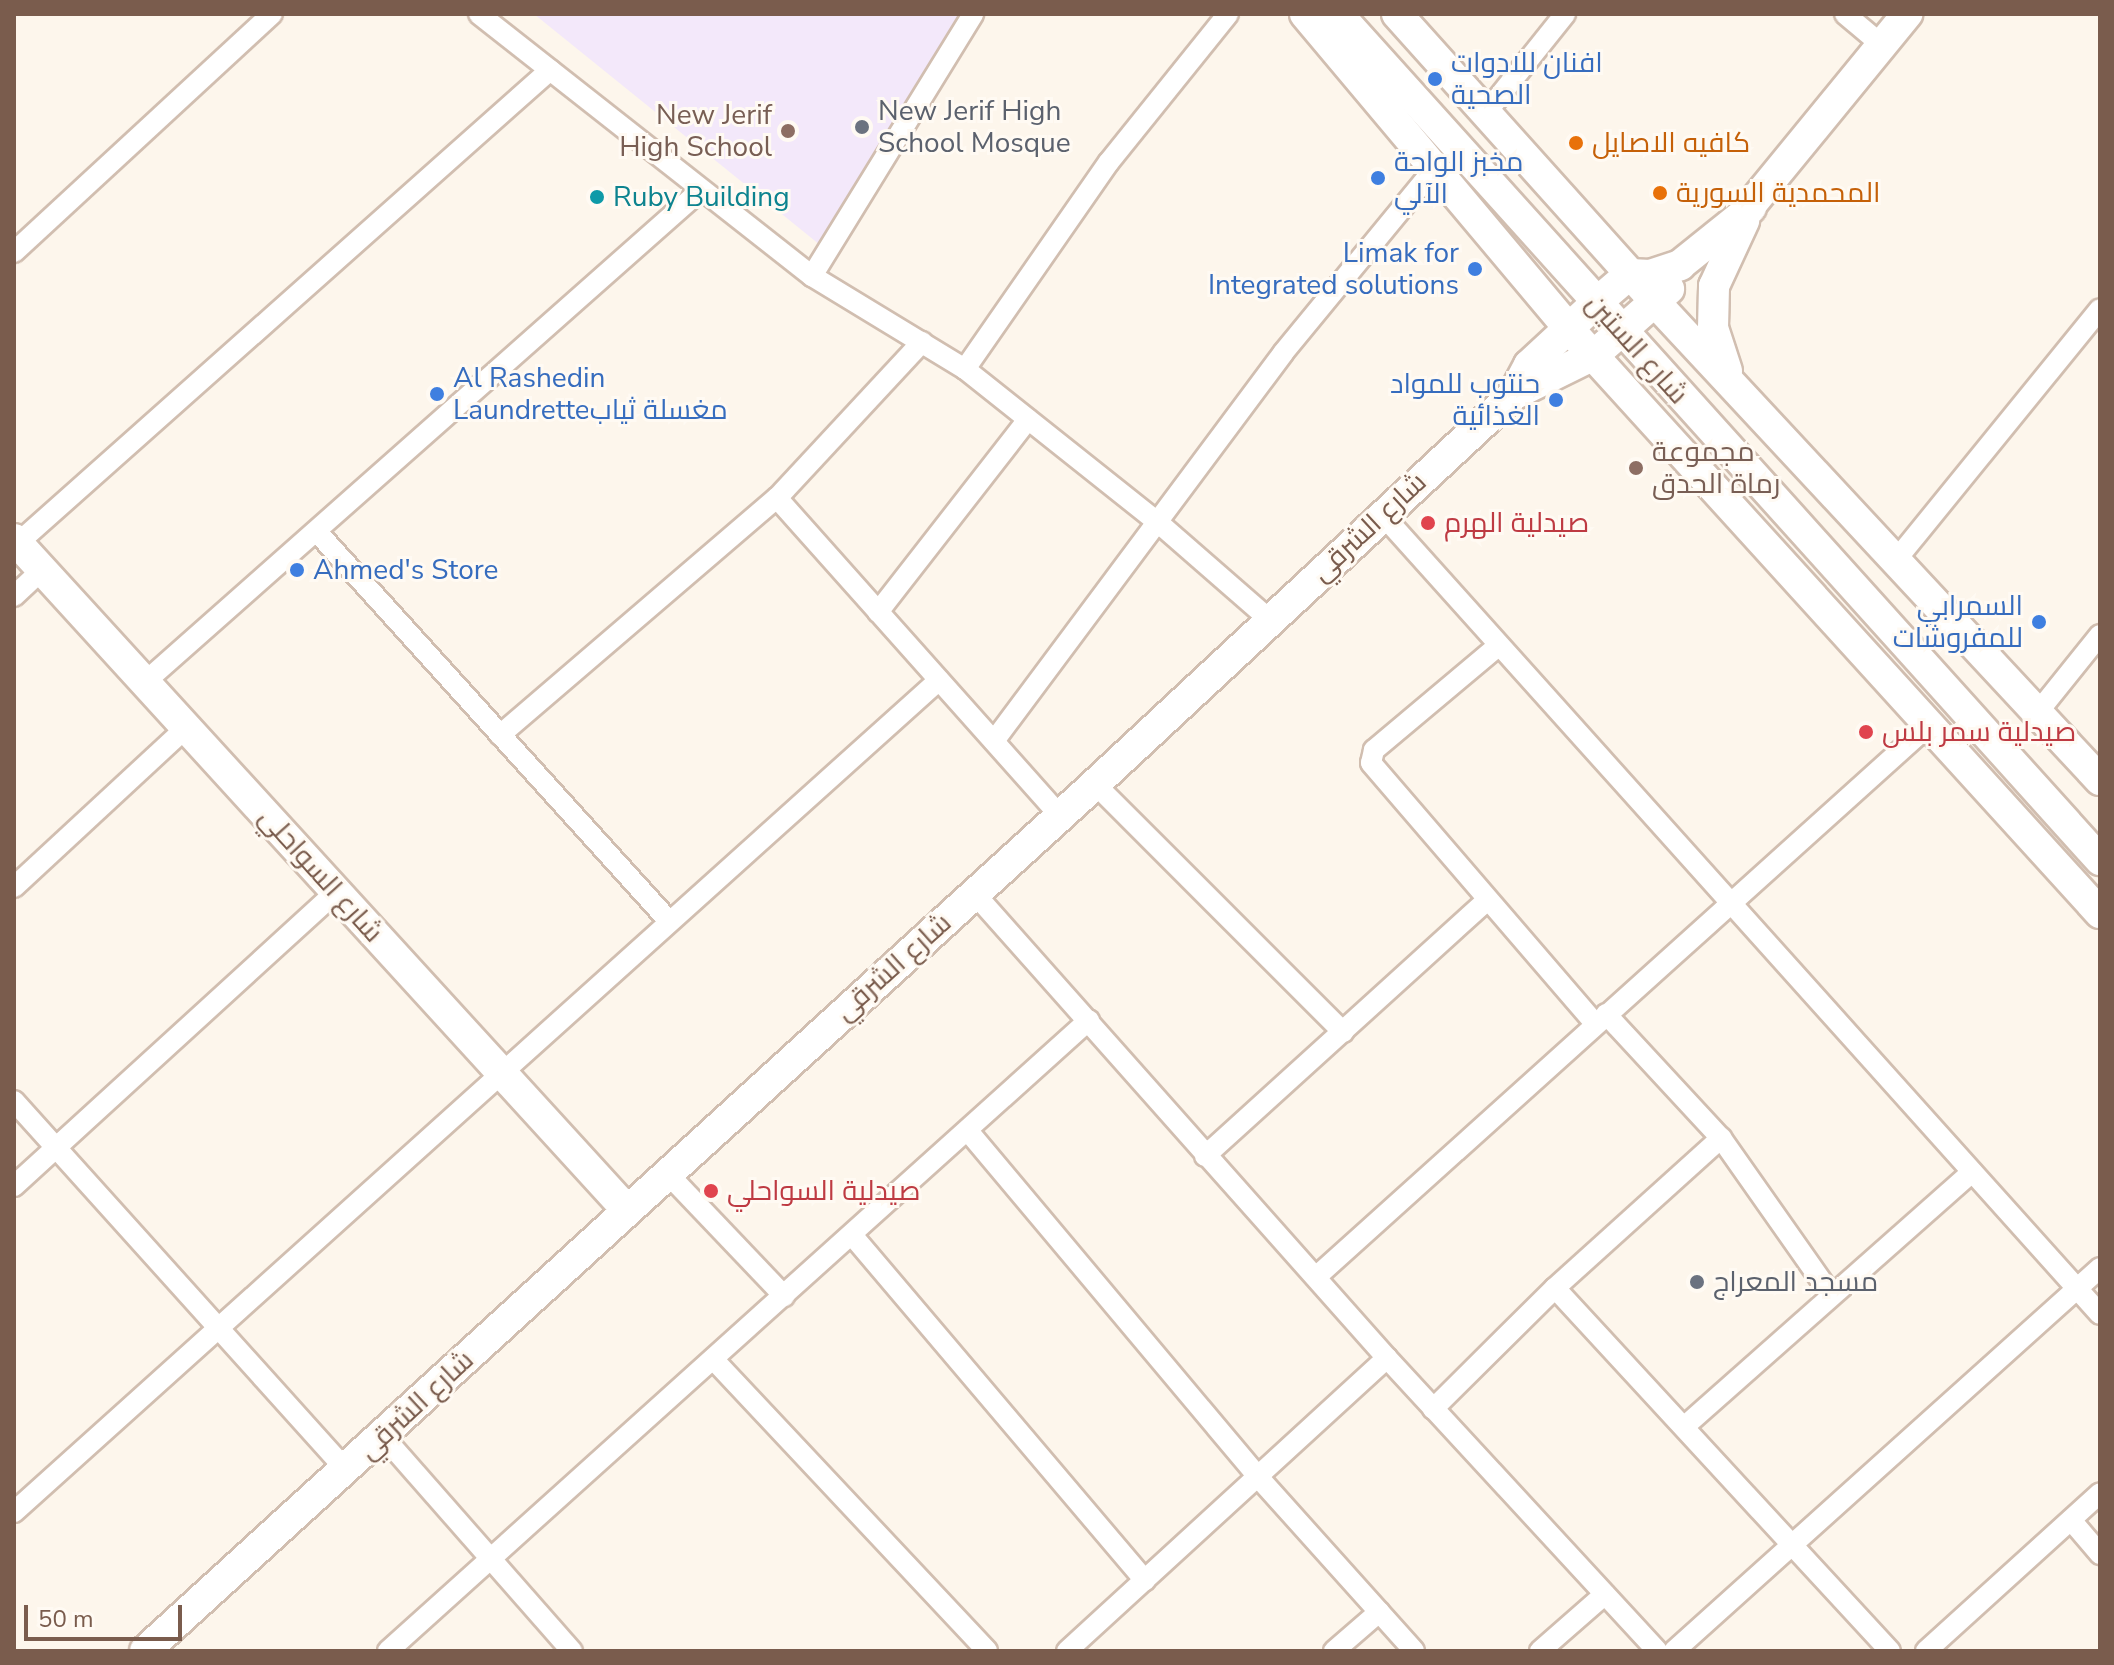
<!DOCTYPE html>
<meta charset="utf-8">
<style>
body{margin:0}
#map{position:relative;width:2114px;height:1665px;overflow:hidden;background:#fdf6ec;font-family:"Nunito Sans",Cairo,sans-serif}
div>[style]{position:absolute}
.education>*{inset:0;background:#f3e8fa}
.roads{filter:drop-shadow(2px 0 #d1beb0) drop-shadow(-2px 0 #d1beb0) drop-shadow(0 2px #d1beb0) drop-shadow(0 -2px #d1beb0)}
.street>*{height:20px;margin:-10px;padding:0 10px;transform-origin:10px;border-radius:10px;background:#fff}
.secondary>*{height:30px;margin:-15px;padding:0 15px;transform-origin:15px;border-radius:15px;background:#fff}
.dots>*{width:22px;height:22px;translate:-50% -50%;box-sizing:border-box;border:4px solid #fffaf3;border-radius:50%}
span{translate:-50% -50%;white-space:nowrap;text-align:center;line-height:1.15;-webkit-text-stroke:6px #fffaf3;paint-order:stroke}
.shop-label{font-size:28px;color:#366cbe}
.left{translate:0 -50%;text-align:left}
.right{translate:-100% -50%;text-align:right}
.worship-label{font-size:28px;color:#5b616d}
.education-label{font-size:28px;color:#785e54}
.food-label{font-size:28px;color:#c56008}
.culture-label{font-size:28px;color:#0d838f}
.street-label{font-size:28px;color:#7a5c4d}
.health-label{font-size:28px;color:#be3a42}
.frame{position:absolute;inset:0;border:16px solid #7a5c4d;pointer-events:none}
.scale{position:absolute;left:24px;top:1605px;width:158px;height:36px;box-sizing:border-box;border:4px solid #7a5c4d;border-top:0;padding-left:10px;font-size:24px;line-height:28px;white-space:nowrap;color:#7a5c4d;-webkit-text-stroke:6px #fffaf3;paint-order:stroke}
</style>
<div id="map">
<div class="education">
<i style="clip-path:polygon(534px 14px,969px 14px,825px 249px)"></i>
</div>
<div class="roads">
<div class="street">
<i style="left:479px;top:14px;width:424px;rotate:38.2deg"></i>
<i style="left:812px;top:276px;width:179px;rotate:31.3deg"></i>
<i style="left:965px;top:369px;width:249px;rotate:38.5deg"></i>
<i style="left:1160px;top:524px;width:147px;rotate:41.1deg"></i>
<i style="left:1845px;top:14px;width:48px;rotate:40deg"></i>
<i style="left:1486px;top:113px;width:127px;rotate:-51.4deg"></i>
<i style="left:14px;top:252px;width:351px;rotate:-42.7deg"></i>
<i style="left:812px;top:276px;width:308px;rotate:-58.4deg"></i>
<i style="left:965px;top:369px;width:252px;rotate:-55.2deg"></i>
<i style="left:1109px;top:162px;width:190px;rotate:-51.2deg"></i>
<i style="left:777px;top:498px;width:424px;rotate:48.3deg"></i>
<i style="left:1381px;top:513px;width:1076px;rotate:48.09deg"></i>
<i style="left:318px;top:533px;width:523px;rotate:47.87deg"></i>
<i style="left:18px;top:543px;width:712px;rotate:-41.64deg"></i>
<i style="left:1896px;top:560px;width:323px;rotate:-50.9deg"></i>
<i style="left:14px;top:596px;width:38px;rotate:-43deg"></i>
<i style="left:878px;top:612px;width:244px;rotate:-52.1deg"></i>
<i style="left:1498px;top:646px;width:162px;rotate:140deg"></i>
<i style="left:1374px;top:750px;width:13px;rotate:103deg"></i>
<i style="left:1371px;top:763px;width:343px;rotate:49.3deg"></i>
<i style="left:145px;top:682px;width:742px;rotate:-41.51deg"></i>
<i style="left:2038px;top:712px;width:99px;rotate:-51.2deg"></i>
<i style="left:500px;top:735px;width:365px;rotate:-40.6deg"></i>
<i style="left:777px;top:498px;width:213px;rotate:-47.1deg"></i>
<i style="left:994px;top:741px;width:484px;rotate:-53.3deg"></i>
<i style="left:1283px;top:353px;width:239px;rotate:-50.6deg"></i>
<i style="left:1095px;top:784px;width:351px;rotate:45deg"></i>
<i style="left:14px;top:887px;width:234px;rotate:-42.8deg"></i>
<i style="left:974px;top:893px;width:622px;rotate:48.39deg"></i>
<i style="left:1387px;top:1358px;width:398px;rotate:47.3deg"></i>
<i style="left:1606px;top:1014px;width:169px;rotate:47.2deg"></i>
<i style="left:1721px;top:1138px;width:189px;rotate:54.9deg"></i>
<i style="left:14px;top:1101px;width:496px;rotate:48deg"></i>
<i style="left:968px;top:1131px;width:453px;rotate:50deg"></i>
<i style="left:1259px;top:1478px;width:232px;rotate:48.1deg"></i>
<i style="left:1205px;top:1156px;width:381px;rotate:-42.2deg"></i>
<i style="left:667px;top:1173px;width:170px;rotate:46.4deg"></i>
<i style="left:14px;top:1186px;width:436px;rotate:-42.4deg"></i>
<i style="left:852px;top:1235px;width:453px;rotate:49.7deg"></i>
<i style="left:1316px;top:1277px;width:823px;rotate:-42deg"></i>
<i style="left:1555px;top:1288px;width:494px;rotate:47.3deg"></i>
<i style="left:714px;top:1360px;width:399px;rotate:46.8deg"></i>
<i style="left:1433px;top:1409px;width:172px;rotate:-44.8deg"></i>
<i style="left:1555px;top:1288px;width:224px;rotate:-42.1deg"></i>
<i style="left:1685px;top:1426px;width:383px;rotate:-41.5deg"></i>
<i style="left:382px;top:1435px;width:288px;rotate:48.7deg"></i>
<i style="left:14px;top:1512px;width:1244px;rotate:-41.97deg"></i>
<i style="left:2071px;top:1520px;width:45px;rotate:49.5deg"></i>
<i style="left:388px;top:1651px;width:943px;rotate:-41.99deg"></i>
<i style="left:1067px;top:1651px;width:434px;rotate:-42.5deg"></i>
<i style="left:1334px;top:1651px;width:60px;rotate:-40.9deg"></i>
<i style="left:1540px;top:1651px;width:86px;rotate:-41.2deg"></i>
<i style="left:1674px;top:1651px;width:573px;rotate:-41.96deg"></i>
<i style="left:1926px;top:1651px;width:235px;rotate:-42.2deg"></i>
</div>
<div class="secondary">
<i style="left:1305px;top:14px;width:412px;rotate:50deg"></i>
<i style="left:1570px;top:330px;width:788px;rotate:47.73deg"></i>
<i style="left:1338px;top:14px;width:1139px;rotate:47.99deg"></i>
<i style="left:1397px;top:14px;width:387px;rotate:48.1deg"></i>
<i style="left:1655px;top:302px;width:653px;rotate:47.05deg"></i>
<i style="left:1737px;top:222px;width:269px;rotate:-50.7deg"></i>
<i style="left:1727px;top:371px;width:45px;rotate:-108deg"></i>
<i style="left:1713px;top:328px;width:42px;rotate:-88.6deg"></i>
<i style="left:1714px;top:286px;width:72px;rotate:-65.2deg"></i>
<i style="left:1513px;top:395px;width:90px;rotate:-26.3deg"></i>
<i style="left:1594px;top:355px;width:100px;rotate:-41.3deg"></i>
<i style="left:14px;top:539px;width:909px;rotate:47.59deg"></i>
<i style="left:145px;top:1651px;width:1286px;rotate:-42.38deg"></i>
<i style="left:1095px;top:784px;width:571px;rotate:-42.94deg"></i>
<i style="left:1513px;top:395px;width:34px;rotate:-62deg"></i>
<i style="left:1529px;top:365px;width:91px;rotate:-42.8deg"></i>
<i style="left:1596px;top:303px;width:45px;rotate:-40.5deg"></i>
<i style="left:1630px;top:274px;width:20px;rotate:3deg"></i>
<i style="left:1650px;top:275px;width:32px;rotate:-18deg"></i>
<i style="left:1680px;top:265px;width:91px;rotate:-38.8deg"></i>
</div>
</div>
<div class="dots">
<i style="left:1435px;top:79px;background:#3f7fe0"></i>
<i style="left:862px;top:127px;background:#6b7280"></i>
<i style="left:788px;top:131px;background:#8d6e63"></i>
<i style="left:1576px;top:143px;background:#e8710a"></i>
<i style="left:1378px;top:178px;background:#3f7fe0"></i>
<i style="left:1660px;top:193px;background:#e8710a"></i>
<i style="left:597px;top:197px;background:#0f9aa8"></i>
<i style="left:1475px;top:269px;background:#3f7fe0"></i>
<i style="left:437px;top:394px;background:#3f7fe0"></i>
<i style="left:1556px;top:400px;background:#3f7fe0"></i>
<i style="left:1636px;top:468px;background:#8d6e63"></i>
<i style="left:1428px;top:523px;background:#e0444e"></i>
<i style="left:297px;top:570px;background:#3f7fe0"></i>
<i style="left:2039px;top:622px;background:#3f7fe0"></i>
<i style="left:1866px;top:732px;background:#e0444e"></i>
<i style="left:711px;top:1191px;background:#e0444e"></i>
<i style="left:1697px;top:1282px;background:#6b7280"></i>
</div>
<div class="shop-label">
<span class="left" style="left:1451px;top:79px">افنان للادوات<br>الصحية</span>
<span class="left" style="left:1394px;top:178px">مخبز الواحة<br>الآلي</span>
<span class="right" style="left:1459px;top:269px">Limak for<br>Integrated solutions</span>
<span class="left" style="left:453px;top:394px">Al Rashedin<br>Laundretteمغسلة ثياب</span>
<span class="right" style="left:1540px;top:400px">حنتوب للمواد<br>الغذائية</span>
<span class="left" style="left:313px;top:570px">Ahmed's Store</span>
<span class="right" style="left:2023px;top:622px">السمرابي<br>للمفروشات</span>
</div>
<div class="worship-label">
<span class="left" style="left:878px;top:127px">New Jerif High<br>School Mosque</span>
<span class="left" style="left:1713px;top:1282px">مسجد المعراج</span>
</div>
<div class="education-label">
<span class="right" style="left:772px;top:131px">New Jerif<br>High School</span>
<span class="left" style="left:1652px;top:468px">مجموعة<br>رماة الحدق</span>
</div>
<div class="food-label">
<span class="left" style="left:1592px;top:143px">كافيه الاصايل</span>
<span class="left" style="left:1676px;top:193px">المحمدية السورية</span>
</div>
<div class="culture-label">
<span class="left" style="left:613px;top:197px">Ruby Building</span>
</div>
<div class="street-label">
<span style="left:1637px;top:349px;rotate:48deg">شارع الستين</span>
<span style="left:1369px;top:527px;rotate:-43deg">شارع الشرقي</span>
<span style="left:321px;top:875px;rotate:48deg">شارع السواحلي</span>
<span style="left:893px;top:967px;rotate:-42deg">شارع الشرقي</span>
<span style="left:416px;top:1405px;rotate:-43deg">شارع الشرقي</span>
</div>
<div class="health-label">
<span class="left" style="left:1444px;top:523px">صيدلية الهرم</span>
<span class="left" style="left:1882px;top:732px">صيدلية سمر بلس</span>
<span class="left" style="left:727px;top:1191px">صيدلية السواحلي</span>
</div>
<div class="frame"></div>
<div class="scale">50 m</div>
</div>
